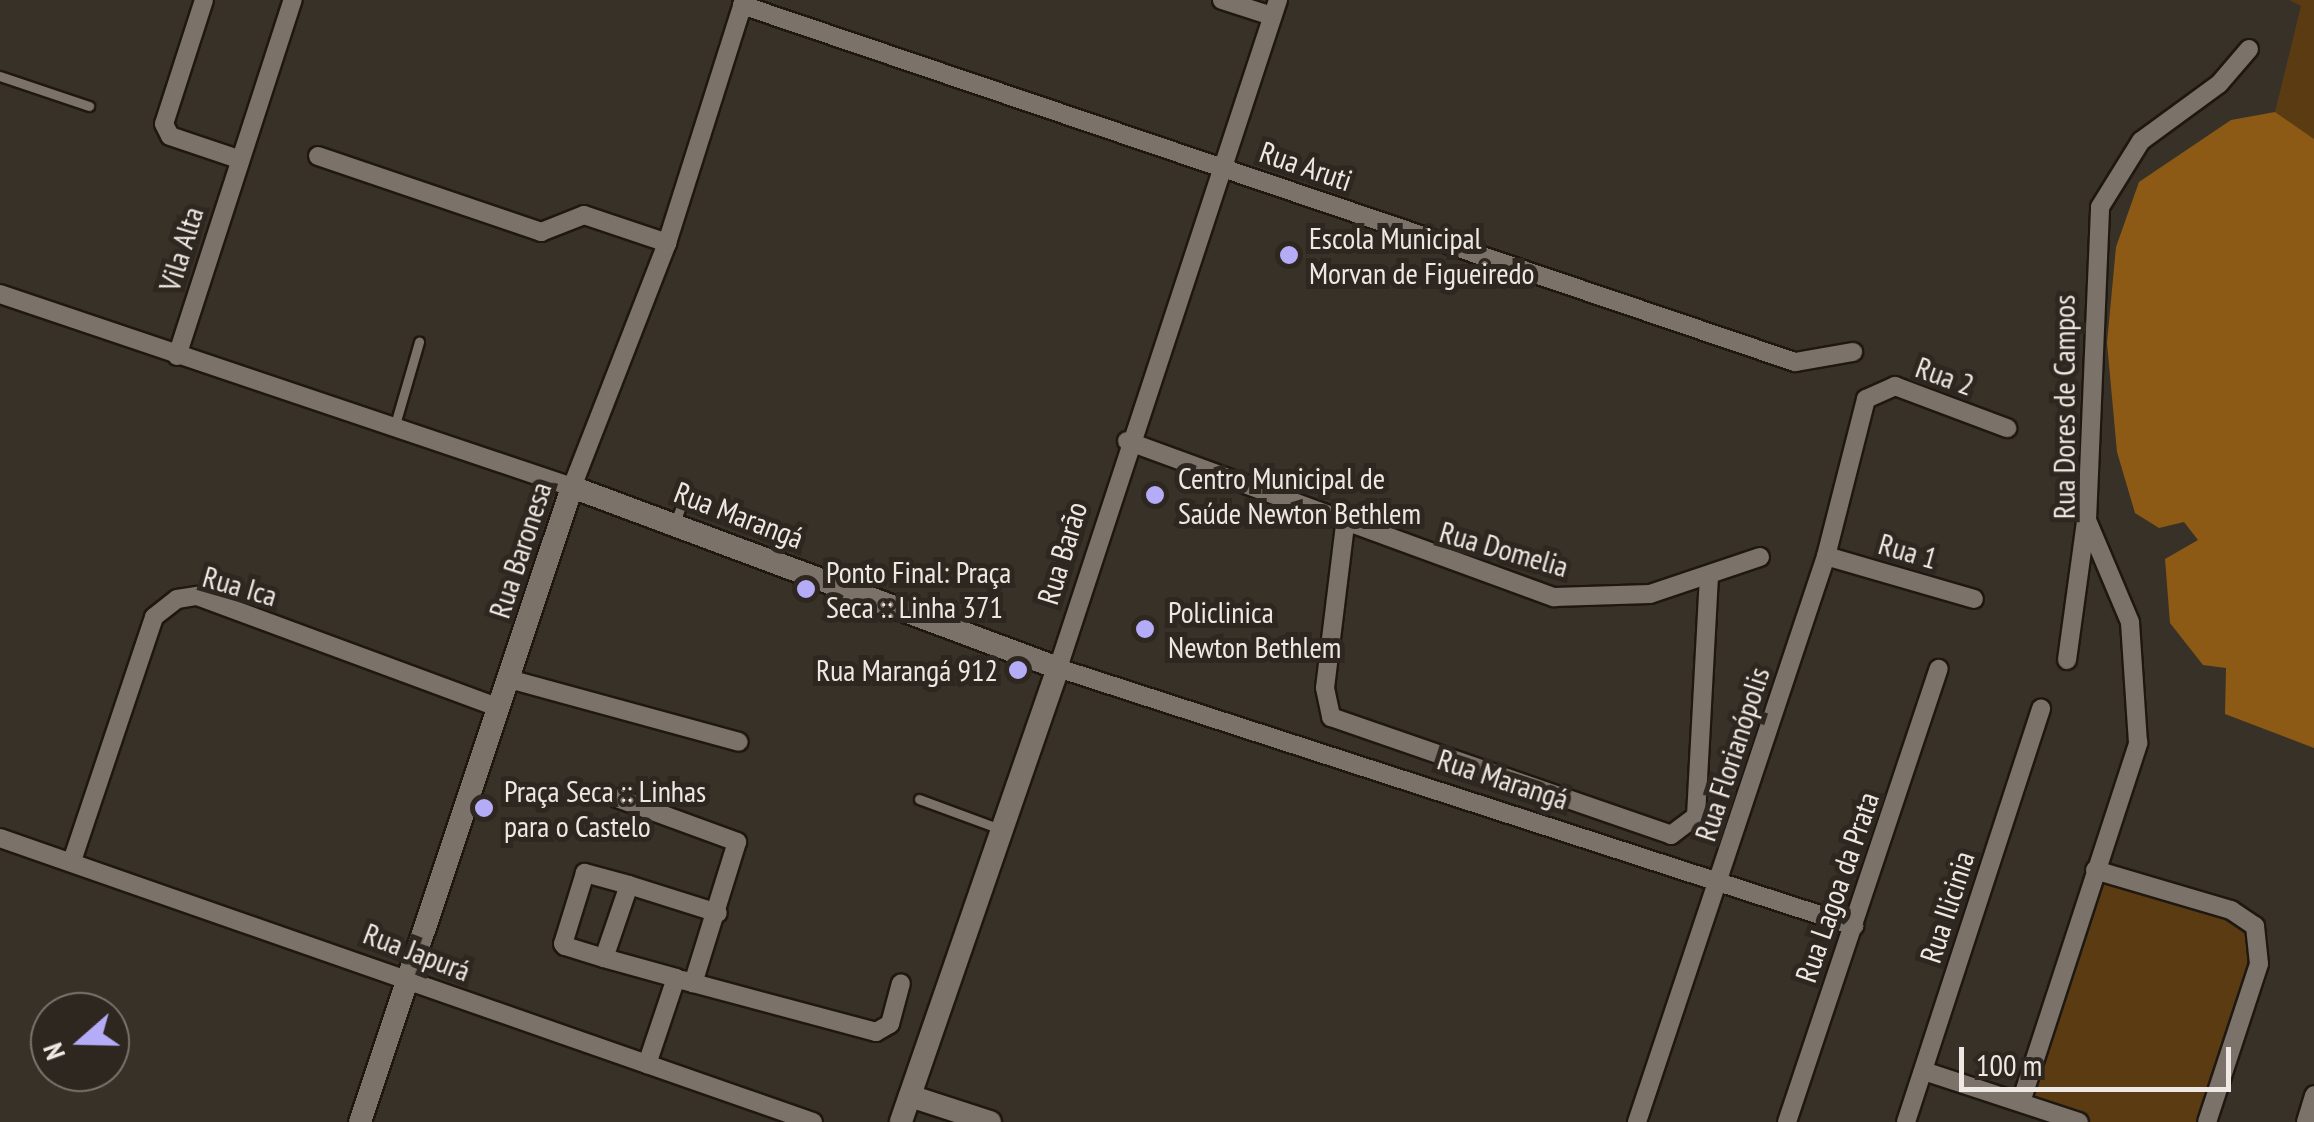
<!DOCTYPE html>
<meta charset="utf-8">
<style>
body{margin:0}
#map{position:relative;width:2314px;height:1122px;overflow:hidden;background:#383128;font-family:"PT Sans Narrow",sans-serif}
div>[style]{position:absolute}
.green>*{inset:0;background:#5b3c12}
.forest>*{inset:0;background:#8c5a14}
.roads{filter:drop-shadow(2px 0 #1f1811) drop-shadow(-2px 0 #1f1811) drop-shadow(0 2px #1f1811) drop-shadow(0 -2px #1f1811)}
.service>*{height:9px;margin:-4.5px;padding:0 4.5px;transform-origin:4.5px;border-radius:4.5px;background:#7b7369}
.minor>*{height:18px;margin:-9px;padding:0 9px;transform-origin:9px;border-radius:9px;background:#7b7369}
.tertiary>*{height:22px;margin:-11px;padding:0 11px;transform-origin:11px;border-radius:11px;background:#7b7369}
.dots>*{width:28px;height:28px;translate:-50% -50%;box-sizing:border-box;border:5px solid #2e271f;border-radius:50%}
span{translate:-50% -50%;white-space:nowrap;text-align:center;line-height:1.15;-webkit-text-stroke:10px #2e271f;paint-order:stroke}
.street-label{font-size:30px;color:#ede8e3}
.poi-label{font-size:30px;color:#ede8e3}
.left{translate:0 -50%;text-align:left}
.right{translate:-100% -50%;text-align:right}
.north{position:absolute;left:30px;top:992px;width:100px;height:100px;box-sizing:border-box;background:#2e271f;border:2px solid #7a746d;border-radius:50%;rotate:250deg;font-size:28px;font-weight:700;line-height:40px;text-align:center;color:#ede8e3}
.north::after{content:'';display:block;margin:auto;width:35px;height:45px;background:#b5acf8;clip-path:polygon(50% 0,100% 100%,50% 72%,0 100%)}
.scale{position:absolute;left:1959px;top:1047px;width:272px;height:45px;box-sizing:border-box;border:5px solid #ede8e3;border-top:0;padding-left:12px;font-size:30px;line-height:35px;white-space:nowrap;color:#ede8e3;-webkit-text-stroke:8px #2e271f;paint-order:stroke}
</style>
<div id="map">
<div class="green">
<i style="clip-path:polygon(2289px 0,2314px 0,2314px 139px,2275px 112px,2301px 6px)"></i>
<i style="clip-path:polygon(2106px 879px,2239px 919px,2269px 939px,2208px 1122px,2079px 1122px,2029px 1105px)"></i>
</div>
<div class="forest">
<i style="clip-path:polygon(2275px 112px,2314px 139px,2314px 748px,2225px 714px,2226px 668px,2203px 665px,2170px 623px,2165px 559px,2198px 540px,2184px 522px,2159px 528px,2135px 513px,2117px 452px,2107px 343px,2116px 247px,2139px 182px,2231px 120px)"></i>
</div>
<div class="roads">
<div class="service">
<i style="left:0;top:76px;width:94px;rotate:18.6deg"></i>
<i style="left:394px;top:428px;width:90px;rotate:-73.8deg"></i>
<i style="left:675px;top:522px;width:22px;rotate:-69deg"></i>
<i style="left:919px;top:799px;width:86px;rotate:20.3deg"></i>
</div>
<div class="minor">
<i style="left:204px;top:0;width:130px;rotate:107.9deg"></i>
<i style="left:164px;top:124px;width:13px;rotate:63deg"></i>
<i style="left:170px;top:136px;width:72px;rotate:18.7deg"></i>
<i style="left:1222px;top:0;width:52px;rotate:17.7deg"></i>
<i style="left:1278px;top:0;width:703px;rotate:108.23deg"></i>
<i style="left:1058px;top:668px;width:837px;rotate:17.96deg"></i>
<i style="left:742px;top:5px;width:1112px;rotate:18.73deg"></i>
<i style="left:1795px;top:362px;width:59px;rotate:-9.8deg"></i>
<i style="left:318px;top:156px;width:236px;rotate:18.8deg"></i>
<i style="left:541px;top:232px;width:46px;rotate:-21.6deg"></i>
<i style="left:584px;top:215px;width:88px;rotate:18.6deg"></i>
<i style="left:0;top:294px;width:604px;rotate:18.65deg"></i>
<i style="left:572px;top:487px;width:262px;rotate:-68.7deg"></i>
<i style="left:667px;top:243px;width:255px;rotate:-72.4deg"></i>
<i style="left:177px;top:356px;width:374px;rotate:-72deg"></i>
<i style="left:1127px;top:441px;width:455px;rotate:20.1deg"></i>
<i style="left:1554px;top:597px;width:96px;rotate:-1.8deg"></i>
<i style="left:1650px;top:594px;width:116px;rotate:-18.6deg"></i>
<i style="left:1345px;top:525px;width:164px;rotate:97deg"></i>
<i style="left:1325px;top:688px;width:30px;rotate:78deg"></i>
<i style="left:1331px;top:717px;width:360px;rotate:19.1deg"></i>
<i style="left:1671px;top:835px;width:31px;rotate:-37deg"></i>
<i style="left:1696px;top:816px;width:241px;rotate:-86.9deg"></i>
<i style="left:1826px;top:556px;width:154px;rotate:16.2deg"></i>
<i style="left:2067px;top:660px;width:139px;rotate:-82.2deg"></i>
<i style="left:509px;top:679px;width:238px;rotate:15.3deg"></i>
<i style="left:617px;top:798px;width:128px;rotate:20.1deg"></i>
<i style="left:737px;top:842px;width:148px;rotate:107.3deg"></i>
<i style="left:0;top:838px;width:861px;rotate:19.26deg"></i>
<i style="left:72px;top:861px;width:257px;rotate:-71.4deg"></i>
<i style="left:154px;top:617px;width:29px;rotate:-38deg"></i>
<i style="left:177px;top:599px;width:20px;rotate:-9deg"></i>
<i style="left:197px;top:596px;width:322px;rotate:20.3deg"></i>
<i style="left:2095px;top:870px;width:142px;rotate:16.4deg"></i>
<i style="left:2231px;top:910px;width:29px;rotate:34deg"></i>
<i style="left:2255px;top:926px;width:38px;rotate:84deg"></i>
<i style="left:2259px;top:964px;width:166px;rotate:108.2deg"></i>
<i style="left:629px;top:885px;width:93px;rotate:17.5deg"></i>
<i style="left:604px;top:958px;width:77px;rotate:-71.1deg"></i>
<i style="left:629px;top:885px;width:46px;rotate:-164.7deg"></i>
<i style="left:585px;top:873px;width:74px;rotate:107.2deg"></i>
<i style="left:563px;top:944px;width:3px;rotate:45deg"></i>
<i style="left:565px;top:946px;width:41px;rotate:17.1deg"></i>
<i style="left:604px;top:958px;width:75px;rotate:15.5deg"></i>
<i style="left:676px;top:978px;width:91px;rotate:108.6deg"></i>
<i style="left:682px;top:980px;width:201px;rotate:15deg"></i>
<i style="left:876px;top:1032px;width:16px;rotate:-30deg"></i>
<i style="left:890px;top:1024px;width:42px;rotate:-75deg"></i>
<i style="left:1924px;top:1071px;width:163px;rotate:18.2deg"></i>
<i style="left:2021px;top:1102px;width:378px;rotate:-71.9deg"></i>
<i style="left:2138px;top:743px;width:121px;rotate:-93.8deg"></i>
<i style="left:2130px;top:622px;width:111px;rotate:-112.9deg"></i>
<i style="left:2087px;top:520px;width:313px;rotate:-87.6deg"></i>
<i style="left:2100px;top:207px;width:78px;rotate:-58.2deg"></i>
<i style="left:2141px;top:141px;width:97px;rotate:-36.2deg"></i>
<i style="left:2219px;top:84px;width:46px;rotate:-49.4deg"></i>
<i style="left:1637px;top:1122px;width:597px;rotate:-71.53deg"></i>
<i style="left:1826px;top:556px;width:162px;rotate:-75.7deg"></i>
<i style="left:1866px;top:399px;width:32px;rotate:-24deg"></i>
<i style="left:1895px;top:386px;width:120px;rotate:20.6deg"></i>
<i style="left:1787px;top:1122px;width:478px;rotate:-71.5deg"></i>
<i style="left:1906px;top:1122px;width:435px;rotate:-71.9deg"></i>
<i style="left:2306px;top:1122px;width:28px;rotate:-73deg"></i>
</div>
<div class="tertiary">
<i style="left:910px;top:1096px;width:84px;rotate:18deg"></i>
<i style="left:360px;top:1122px;width:669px;rotate:-71.54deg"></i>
<i style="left:572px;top:487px;width:519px;rotate:20.43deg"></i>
<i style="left:1058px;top:668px;width:480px;rotate:109.1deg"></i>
</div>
</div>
<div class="dots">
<i style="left:1289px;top:255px;background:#b5acf8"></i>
<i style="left:1155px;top:495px;background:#b5acf8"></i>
<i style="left:806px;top:589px;background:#b5acf8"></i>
<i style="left:1145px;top:629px;background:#b5acf8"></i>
<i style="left:1018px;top:670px;background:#b5acf8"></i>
<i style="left:484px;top:808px;background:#b5acf8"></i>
</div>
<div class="street-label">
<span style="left:1306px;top:166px;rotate:19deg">Rua Aruti</span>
<span style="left:181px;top:249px;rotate:-73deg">Vila Alta</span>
<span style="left:1945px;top:376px;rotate:20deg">Rua 2</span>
<span style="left:2064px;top:407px;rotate:-90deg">Rua Dores de Campos</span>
<span style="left:739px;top:515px;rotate:21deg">Rua Marangá</span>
<span style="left:1504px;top:549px;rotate:16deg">Rua Domelia</span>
<span style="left:520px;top:550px;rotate:-72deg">Rua Baronesa</span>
<span style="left:1908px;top:551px;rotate:16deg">Rua 1</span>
<span style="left:1062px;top:553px;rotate:-73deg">Rua Barão</span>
<span style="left:240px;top:586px;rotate:16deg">Rua Ica</span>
<span style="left:1732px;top:754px;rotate:-72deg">Rua Florianópolis</span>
<span style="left:1503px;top:779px;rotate:18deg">Rua Marangá</span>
<span style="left:1837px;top:887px;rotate:-71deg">Rua Lagoa da Prata</span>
<span style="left:1947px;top:907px;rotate:-72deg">Rua Ilicinia</span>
<span style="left:417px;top:952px;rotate:21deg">Rua Japurá</span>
</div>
<div class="poi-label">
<span class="left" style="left:1309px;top:255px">Escola Municipal<br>Morvan de Figueiredo</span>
<span class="left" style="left:1178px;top:495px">Centro Municipal de<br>Saúde Newton Bethlem</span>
<span class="left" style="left:826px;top:589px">Ponto Final: Praça<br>Seca :: Linha 371</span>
<span class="left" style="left:1168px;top:629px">Policlinica<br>Newton Bethlem</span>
<span class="right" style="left:998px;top:670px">Rua Marangá 912</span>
<span class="left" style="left:504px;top:808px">Praça Seca :: Linhas<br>para o Castelo</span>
</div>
<div class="north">N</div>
<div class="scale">100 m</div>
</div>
